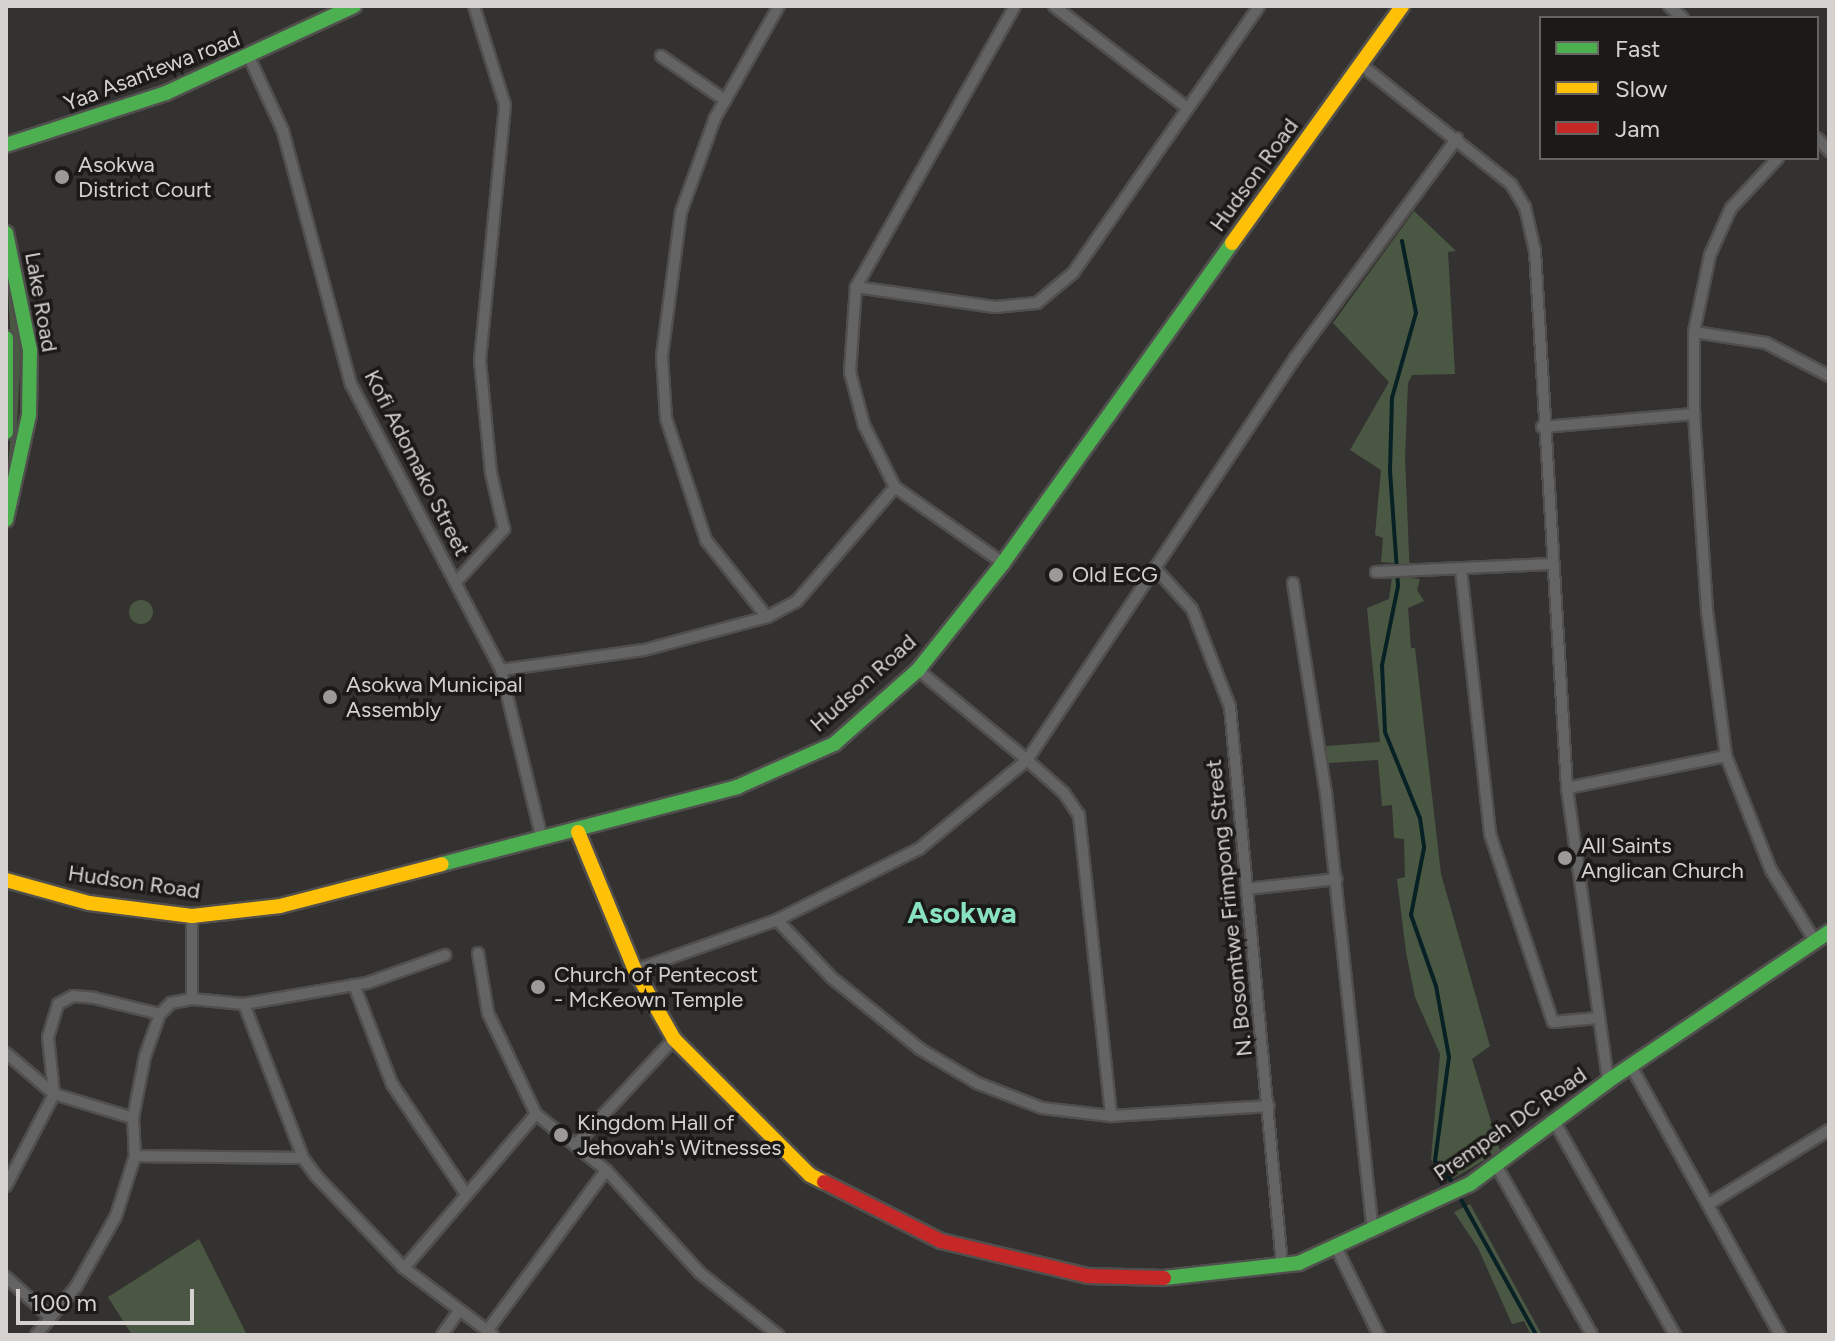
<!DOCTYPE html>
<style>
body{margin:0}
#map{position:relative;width:1835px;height:1341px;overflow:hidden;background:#343230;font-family:Figtree,sans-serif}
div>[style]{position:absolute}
.green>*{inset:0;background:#4a5843}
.round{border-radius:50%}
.stream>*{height:4px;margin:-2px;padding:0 2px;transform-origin:2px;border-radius:2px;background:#072125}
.roads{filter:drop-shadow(2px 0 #504f4d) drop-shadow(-2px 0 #504f4d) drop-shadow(0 2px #504f4d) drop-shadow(0 -2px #504f4d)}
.street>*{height:10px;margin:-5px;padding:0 5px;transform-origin:5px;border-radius:5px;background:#646464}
.fast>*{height:14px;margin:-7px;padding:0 7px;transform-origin:7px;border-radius:7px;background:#4caf50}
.slow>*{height:14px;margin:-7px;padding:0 7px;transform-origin:7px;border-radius:7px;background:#ffc107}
.jam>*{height:14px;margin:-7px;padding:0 7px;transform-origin:7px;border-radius:7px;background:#c62828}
.dots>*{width:22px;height:22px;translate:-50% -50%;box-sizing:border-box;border:4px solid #1c1a18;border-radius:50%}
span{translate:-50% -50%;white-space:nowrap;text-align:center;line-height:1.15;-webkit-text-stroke:7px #1c1a18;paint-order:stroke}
.street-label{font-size:22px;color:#d4d1cf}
.poi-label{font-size:22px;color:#d4d1cf}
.left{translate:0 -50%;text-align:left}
.district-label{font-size:30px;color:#88e2c0;font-weight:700}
.frame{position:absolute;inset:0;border:8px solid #d4d1cf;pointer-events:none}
.legend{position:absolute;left:1539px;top:16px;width:280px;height:144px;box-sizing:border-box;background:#1c1a18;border:2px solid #666361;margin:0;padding:10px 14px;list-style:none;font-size:24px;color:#d4d1cf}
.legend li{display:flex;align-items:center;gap:16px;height:40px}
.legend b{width:40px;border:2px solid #666361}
.scale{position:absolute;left:16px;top:1289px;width:178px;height:36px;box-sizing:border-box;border:4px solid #d4d1cf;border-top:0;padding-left:10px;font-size:24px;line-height:28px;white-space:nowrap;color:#d4d1cf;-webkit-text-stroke:6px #1c1a18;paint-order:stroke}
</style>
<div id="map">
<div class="green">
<i style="clip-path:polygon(1414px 211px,1456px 251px,1448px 252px,1455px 374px,1412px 375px,1408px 383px,1405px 457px,1410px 578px,1420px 579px,1417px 590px,1424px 601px,1408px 608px,1411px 648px,1415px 648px,1441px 874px,1490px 1046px,1472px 1059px,1500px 1151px,1447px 1182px,1431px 1159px,1440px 1054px,1415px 997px,1406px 952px,1397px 879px,1405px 877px,1404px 839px,1394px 838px,1392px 805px,1382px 806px,1378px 760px,1328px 763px,1326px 746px,1380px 742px,1367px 608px,1389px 599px,1394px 563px,1381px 562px,1383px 538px,1375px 535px,1381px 470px,1350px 450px,1389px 382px,1333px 323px)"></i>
<i style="clip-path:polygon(6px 256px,21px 354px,16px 441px,6px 490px,14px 395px)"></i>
<i class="round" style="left:129px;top:600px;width:24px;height:24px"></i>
<i style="clip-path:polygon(1470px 1204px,1542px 1335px,1531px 1335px,1524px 1321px,1512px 1324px,1478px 1248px,1454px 1212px)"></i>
<i style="clip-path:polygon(199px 1239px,247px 1335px,132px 1335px,108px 1297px)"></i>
</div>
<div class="stream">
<i style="left:1402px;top:241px;width:73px;rotate:79deg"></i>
<i style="left:1416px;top:313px;width:88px;rotate:105.8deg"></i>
<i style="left:1392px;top:398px;width:73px;rotate:91.6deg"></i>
<i style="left:1390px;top:471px;width:115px;rotate:86deg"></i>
<i style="left:1398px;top:586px;width:81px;rotate:101.4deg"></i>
<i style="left:1382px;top:665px;width:67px;rotate:87.4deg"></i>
<i style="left:1385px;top:732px;width:93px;rotate:67.9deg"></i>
<i style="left:1420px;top:818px;width:30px;rotate:82deg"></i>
<i style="left:1424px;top:848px;width:68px;rotate:101deg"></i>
<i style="left:1411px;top:915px;width:75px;rotate:70.6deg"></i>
<i style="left:1436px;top:986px;width:72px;rotate:79.6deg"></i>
<i style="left:1449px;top:1057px;width:105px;rotate:97.7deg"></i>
<i style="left:1435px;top:1161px;width:32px;rotate:51deg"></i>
<i style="left:1458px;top:1194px;width:161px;rotate:61deg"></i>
</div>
<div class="roads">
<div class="street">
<i style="left:1054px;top:6px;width:165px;rotate:37.4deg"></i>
<i style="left:1669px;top:6px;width:18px;rotate:41deg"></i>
<i style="left:661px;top:56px;width:78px;rotate:34.5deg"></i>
<i style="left:249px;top:57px;width:81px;rotate:65.3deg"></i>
<i style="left:283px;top:131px;width:262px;rotate:75deg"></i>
<i style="left:351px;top:384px;width:323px;rotate:62.3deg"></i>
<i style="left:501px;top:670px;width:174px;rotate:76.4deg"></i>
<i style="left:1360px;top:64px;width:193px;rotate:38.5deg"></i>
<i style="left:1511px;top:184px;width:27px;rotate:59deg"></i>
<i style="left:1525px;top:207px;width:45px;rotate:77.2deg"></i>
<i style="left:1535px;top:251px;width:538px;rotate:86.59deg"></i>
<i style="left:1567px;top:788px;width:296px;rotate:82deg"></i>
<i style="left:1817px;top:138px;width:18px;rotate:47deg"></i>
<i style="left:1778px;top:158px;width:69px;rotate:133.2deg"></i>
<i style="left:1731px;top:208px;width:51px;rotate:114.1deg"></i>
<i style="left:1710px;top:255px;width:79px;rotate:101.7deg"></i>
<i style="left:1694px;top:332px;width:82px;rotate:90deg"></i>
<i style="left:1694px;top:414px;width:197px;rotate:86.2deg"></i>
<i style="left:1707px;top:611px;width:146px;rotate:82.5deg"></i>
<i style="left:1726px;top:756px;width:123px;rotate:68.5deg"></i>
<i style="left:1771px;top:870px;width:84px;rotate:58.2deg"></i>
<i style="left:856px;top:287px;width:140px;rotate:8.2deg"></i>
<i style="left:995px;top:307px;width:42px;rotate:-5.4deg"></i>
<i style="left:1037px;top:303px;width:47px;rotate:-39.8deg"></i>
<i style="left:1073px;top:273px;width:325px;rotate:-55.1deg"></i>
<i style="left:1694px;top:332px;width:73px;rotate:8.7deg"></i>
<i style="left:1766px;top:343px;width:71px;rotate:27.6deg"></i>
<i style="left:1542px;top:427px;width:153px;rotate:-4.9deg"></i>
<i style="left:1003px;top:563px;width:132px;rotate:-144.9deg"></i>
<i style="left:895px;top:487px;width:69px;rotate:-116.6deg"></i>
<i style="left:864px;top:425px;width:55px;rotate:-104.8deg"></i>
<i style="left:850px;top:372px;width:85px;rotate:-86deg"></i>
<i style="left:856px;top:287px;width:323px;rotate:-60.5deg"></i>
<i style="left:1155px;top:568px;width:55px;rotate:47.9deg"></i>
<i style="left:1192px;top:609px;width:105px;rotate:68.8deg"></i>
<i style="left:1230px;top:707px;width:559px;rotate:84.67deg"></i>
<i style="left:1461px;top:570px;width:266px;rotate:83.7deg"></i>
<i style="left:1490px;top:834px;width:198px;rotate:71.5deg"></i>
<i style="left:1553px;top:1022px;width:45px;rotate:-5.1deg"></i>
<i style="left:1376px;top:572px;width:175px;rotate:-2.6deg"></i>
<i style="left:456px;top:582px;width:72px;rotate:-47.8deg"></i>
<i style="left:504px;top:529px;width:57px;rotate:-103.1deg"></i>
<i style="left:491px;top:473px;width:114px;rotate:-95.6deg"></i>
<i style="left:480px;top:360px;width:256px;rotate:-84.4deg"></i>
<i style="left:505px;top:105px;width:104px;rotate:-107.4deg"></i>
<i style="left:1293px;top:583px;width:213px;rotate:81.1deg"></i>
<i style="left:1326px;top:793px;width:441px;rotate:83.9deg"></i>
<i style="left:767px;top:617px;width:98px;rotate:-128.4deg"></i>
<i style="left:706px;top:540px;width:128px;rotate:-108.2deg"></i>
<i style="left:666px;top:418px;width:62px;rotate:-93.7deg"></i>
<i style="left:662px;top:356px;width:145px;rotate:-82.5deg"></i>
<i style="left:681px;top:212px;width:100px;rotate:-70.1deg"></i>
<i style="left:715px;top:118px;width:129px;rotate:-60.3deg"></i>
<i style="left:501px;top:670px;width:144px;rotate:-8deg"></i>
<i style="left:644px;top:650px;width:127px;rotate:-15deg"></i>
<i style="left:767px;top:617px;width:34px;rotate:-28deg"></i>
<i style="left:797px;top:601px;width:150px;rotate:-49.3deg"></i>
<i style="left:918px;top:670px;width:141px;rotate:39.5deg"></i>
<i style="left:1027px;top:760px;width:50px;rotate:41.7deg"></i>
<i style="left:1064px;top:793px;width:27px;rotate:56deg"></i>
<i style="left:1079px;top:815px;width:303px;rotate:83.9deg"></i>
<i style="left:1567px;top:788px;width:162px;rotate:-11.4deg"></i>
<i style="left:1247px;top:889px;width:90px;rotate:-6.4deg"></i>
<i style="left:192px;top:916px;width:83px;rotate:90deg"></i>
<i style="left:777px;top:920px;width:80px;rotate:46.5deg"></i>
<i style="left:832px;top:978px;width:113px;rotate:38.9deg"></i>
<i style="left:920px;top:1049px;width:66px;rotate:30.8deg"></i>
<i style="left:977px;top:1083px;width:70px;rotate:21deg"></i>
<i style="left:1042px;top:1108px;width:69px;rotate:6.6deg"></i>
<i style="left:1111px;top:1116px;width:158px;rotate:-3.6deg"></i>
<i style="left:478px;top:953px;width:61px;rotate:80.5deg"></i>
<i style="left:488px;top:1013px;width:112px;rotate:64.6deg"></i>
<i style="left:536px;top:1114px;width:90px;rotate:38.7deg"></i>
<i style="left:606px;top:1170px;width:139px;rotate:47.6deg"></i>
<i style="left:700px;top:1273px;width:100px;rotate:38.5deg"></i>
<i style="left:635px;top:970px;width:151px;rotate:-19.4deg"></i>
<i style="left:777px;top:920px;width:159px;rotate:-26.6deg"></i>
<i style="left:919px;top:849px;width:140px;rotate:-39.5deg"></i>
<i style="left:1027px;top:760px;width:483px;rotate:-56.3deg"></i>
<i style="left:1295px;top:358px;width:273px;rotate:-53.6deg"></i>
<i style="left:354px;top:985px;width:106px;rotate:69deg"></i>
<i style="left:392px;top:1084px;width:133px;rotate:56.1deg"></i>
<i style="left:244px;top:1004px;width:165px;rotate:69deg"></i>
<i style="left:303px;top:1158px;width:22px;rotate:54deg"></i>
<i style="left:316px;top:1176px;width:127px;rotate:46.3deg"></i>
<i style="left:404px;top:1268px;width:111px;rotate:37deg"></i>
<i style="left:6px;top:1053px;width:63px;rotate:40.5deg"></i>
<i style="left:54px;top:1094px;width:83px;rotate:16.9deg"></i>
<i style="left:1631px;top:1066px;width:308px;rotate:61deg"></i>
<i style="left:1554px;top:1121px;width:246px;rotate:60.5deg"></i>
<i style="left:577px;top:1143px;width:142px;rotate:-47deg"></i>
<i style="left:135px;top:1156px;width:168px;rotate:0.7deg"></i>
<i style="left:1496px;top:1165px;width:195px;rotate:60.5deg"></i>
<i style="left:6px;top:1186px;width:104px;rotate:-62.4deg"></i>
<i style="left:54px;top:1094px;width:57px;rotate:-96deg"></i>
<i style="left:48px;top:1037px;width:34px;rotate:-73deg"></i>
<i style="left:58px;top:1004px;width:17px;rotate:-28deg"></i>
<i style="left:73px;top:996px;width:21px;rotate:5deg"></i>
<i style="left:94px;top:998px;width:68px;rotate:13.6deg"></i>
<i style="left:1709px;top:1204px;width:141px;rotate:-31.7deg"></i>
<i style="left:1337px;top:1249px;width:96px;rotate:64deg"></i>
<i style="left:404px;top:1268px;width:203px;rotate:-49.4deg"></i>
<i style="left:6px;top:1277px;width:59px;rotate:42.3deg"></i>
<i style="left:487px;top:1331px;width:200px;rotate:-53.5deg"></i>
<i style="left:36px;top:1335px;width:62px;rotate:-50.2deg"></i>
<i style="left:76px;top:1287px;width:81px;rotate:-60.6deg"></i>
<i style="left:116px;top:1216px;width:63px;rotate:-72.4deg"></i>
<i style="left:135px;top:1156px;width:38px;rotate:-93deg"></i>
<i style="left:133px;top:1118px;width:63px;rotate:-79deg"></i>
<i style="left:145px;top:1056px;width:45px;rotate:-70.3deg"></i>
<i style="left:160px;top:1014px;width:16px;rotate:-45deg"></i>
<i style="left:171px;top:1003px;width:21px;rotate:-11deg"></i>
<i style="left:192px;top:999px;width:52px;rotate:5.5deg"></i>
<i style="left:244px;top:1004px;width:125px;rotate:-9.7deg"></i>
<i style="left:367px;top:983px;width:83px;rotate:-19.7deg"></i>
<i style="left:442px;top:1335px;width:29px;rotate:-55deg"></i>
</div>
<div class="fast">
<i style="left:6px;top:145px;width:168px;rotate:-18deg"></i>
<i style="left:166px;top:93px;width:207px;rotate:-24.8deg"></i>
<i style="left:6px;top:233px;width:119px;rotate:78.4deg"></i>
<i style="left:30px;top:350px;width:65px;rotate:90.9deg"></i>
<i style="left:29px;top:415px;width:107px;rotate:102.4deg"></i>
<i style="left:6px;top:338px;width:94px;rotate:90deg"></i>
<i style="left:442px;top:864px;width:305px;rotate:-14.6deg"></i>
<i style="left:737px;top:787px;width:106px;rotate:-23.9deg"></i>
<i style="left:834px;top:744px;width:112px;rotate:-41.4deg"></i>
<i style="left:918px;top:670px;width:137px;rotate:-51.5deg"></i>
<i style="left:1003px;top:563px;width:393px;rotate:-54.4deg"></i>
<i style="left:1164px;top:1278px;width:136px;rotate:-6.3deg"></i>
<i style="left:1299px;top:1263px;width:188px;rotate:-24.8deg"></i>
<i style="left:1470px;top:1184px;width:172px;rotate:-36.7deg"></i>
<i style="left:1608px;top:1081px;width:267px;rotate:-34deg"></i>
</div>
<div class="slow">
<i style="left:1232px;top:243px;width:292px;rotate:-54.3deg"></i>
<i style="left:578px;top:832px;width:149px;rotate:67.6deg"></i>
<i style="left:635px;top:970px;width:79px;rotate:60.5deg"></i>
<i style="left:674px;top:1039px;width:192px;rotate:45deg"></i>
<i style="left:810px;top:1175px;width:16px;rotate:27deg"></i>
<i style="left:6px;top:880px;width:86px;rotate:15.5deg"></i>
<i style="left:89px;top:903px;width:104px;rotate:7.2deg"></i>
<i style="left:192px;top:916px;width:89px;rotate:-6.5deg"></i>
<i style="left:280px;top:906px;width:167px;rotate:-14.5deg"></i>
</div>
<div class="jam">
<i style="left:824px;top:1182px;width:131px;rotate:26.8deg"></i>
<i style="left:941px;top:1241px;width:151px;rotate:13.4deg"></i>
<i style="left:1088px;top:1276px;width:76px;rotate:1.5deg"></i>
</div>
</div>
<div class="dots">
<i style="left:62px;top:177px;background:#9c9997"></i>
<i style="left:1056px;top:575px;background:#9c9997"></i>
<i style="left:330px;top:697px;background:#9c9997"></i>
<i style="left:1565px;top:858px;background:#9c9997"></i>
<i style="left:538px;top:987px;background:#9c9997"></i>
<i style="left:561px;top:1135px;background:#9c9997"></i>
</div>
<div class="street-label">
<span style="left:152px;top:71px;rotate:-21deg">Yaa Asantewa road</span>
<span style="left:1254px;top:175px;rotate:-54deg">Hudson Road</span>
<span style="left:41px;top:302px;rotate:80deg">Lake Road</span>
<span style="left:417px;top:463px;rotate:63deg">Kofi Adomako Street</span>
<span style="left:863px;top:683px;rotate:-42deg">Hudson Road</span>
<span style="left:134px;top:882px;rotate:8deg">Hudson Road</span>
<span style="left:1229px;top:908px;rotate:-96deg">N. Bosomtwe Frimpong Street</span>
<span style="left:1510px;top:1124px;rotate:-35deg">Prempeh DC Road</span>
</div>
<div class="poi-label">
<span class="left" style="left:78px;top:177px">Asokwa<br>District Court</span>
<span class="left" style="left:1072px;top:575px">Old ECG</span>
<span class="left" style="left:346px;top:697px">Asokwa Municipal<br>Assembly</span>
<span class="left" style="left:1581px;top:858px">All Saints<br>Anglican Church</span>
<span class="left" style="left:554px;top:987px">Church of Pentecost<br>- McKeown Temple</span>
<span class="left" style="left:577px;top:1135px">Kingdom Hall of<br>Jehovah's Witnesses</span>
</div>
<div class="district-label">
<span style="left:962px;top:913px">Asokwa</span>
</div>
<div class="frame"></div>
<ul class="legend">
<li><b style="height:10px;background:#4caf50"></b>Fast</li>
<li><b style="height:10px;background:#ffc107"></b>Slow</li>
<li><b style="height:10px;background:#c62828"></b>Jam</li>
</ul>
<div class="scale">100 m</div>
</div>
